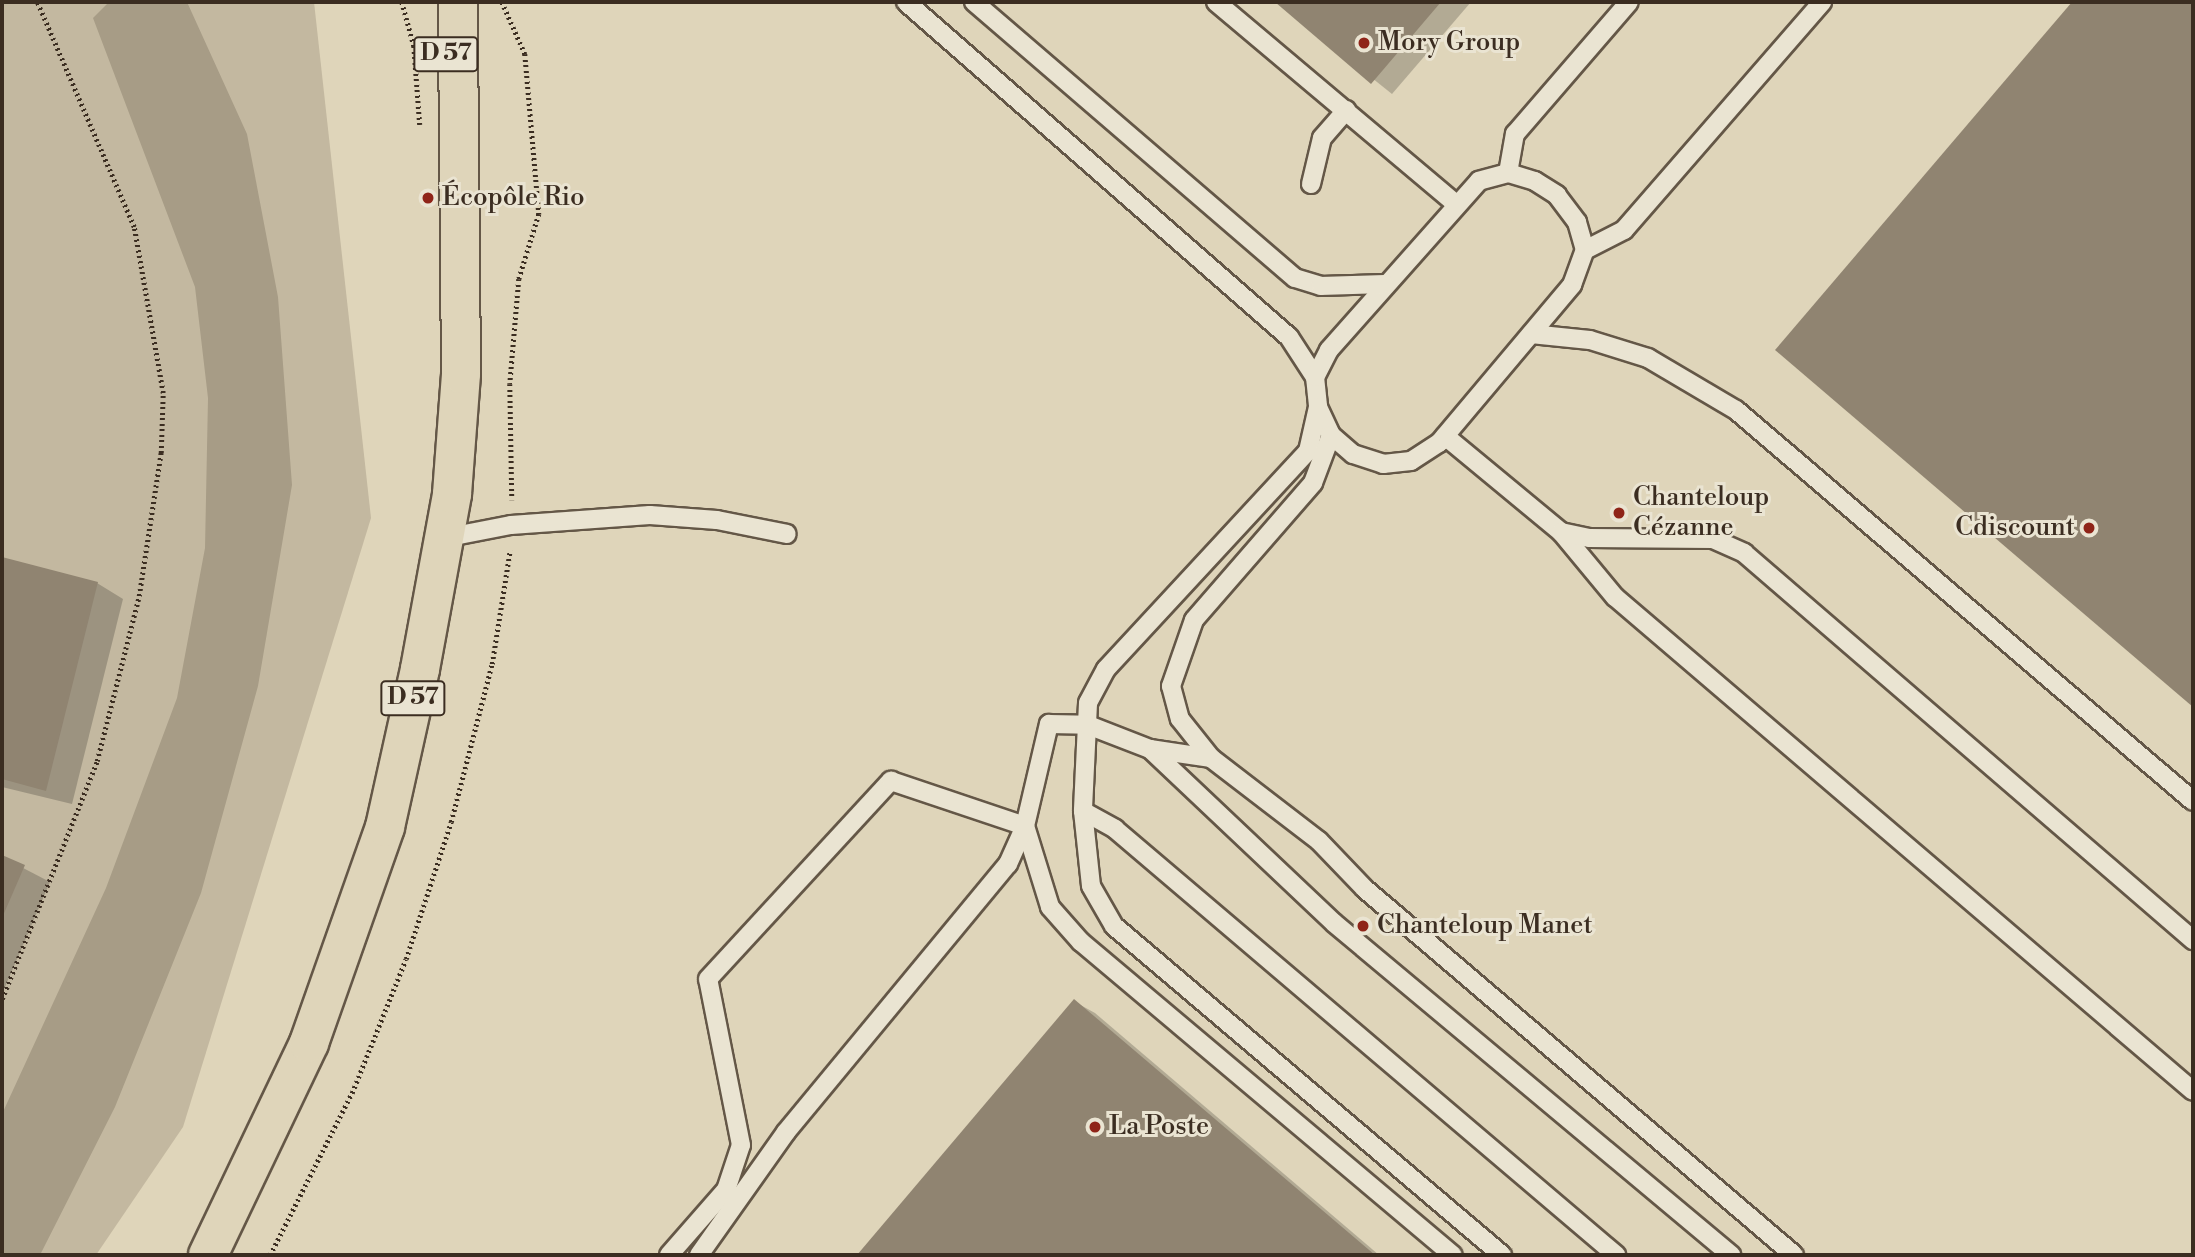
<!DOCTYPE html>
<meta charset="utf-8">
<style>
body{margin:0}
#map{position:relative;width:2195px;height:1257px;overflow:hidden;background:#dfd5ba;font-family:"Libre Bodoni",serif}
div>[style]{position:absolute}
.green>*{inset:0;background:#c3b8a0}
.water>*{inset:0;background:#a79c86}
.shadow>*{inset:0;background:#0003}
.building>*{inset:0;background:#908471}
.path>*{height:4.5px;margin-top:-2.25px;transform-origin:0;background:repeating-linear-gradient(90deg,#3b2d21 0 2px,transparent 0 5.5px)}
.roads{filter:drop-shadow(2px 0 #645747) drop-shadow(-2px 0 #645747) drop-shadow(0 2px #645747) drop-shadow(0 -2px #645747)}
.service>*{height:18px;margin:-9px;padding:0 9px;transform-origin:9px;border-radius:9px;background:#eae4d2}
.primary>*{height:38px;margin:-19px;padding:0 19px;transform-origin:19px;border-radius:19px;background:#dfd5ba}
.dots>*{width:19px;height:19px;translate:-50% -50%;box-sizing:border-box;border:4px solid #eae4d2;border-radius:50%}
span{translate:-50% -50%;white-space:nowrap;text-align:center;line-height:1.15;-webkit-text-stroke:6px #eae4d2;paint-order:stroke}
.shield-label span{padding:2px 5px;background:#eae4d2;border:2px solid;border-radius:5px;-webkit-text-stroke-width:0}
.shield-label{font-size:24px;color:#3b2d21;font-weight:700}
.poi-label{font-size:26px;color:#3b2d21}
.left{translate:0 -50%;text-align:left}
.right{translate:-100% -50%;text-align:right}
.frame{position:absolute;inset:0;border:4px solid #3b2d21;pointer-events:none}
</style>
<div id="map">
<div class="green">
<i style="clip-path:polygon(2px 2px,314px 2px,371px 518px,183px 1127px,96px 1255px,2px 1255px)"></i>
</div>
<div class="water">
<i style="clip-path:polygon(109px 2px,187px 2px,247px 134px,278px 297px,292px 485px,258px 686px,201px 893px,115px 1107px,40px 1255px,2px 1255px,2px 1114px,106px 888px,177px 698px,205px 548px,208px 398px,195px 287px,93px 18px)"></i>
</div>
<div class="shadow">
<i style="clip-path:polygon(1277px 2px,1471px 2px,1392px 94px)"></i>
<i style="clip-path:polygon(2074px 2px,2193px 2px,2193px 704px,1777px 350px)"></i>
<i style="clip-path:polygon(2px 559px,97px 583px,123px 599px,72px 804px,2px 787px)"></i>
<i style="clip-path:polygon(2px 857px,50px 882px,2px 994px)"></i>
<i style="clip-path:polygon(1075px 1002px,1095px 1013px,1379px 1255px,859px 1255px)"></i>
</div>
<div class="building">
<i style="clip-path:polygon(1275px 2px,1441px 2px,1371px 84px)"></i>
<i style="clip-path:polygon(2072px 2px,2193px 2px,2193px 707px,1775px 350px)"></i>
<i style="clip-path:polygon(2px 557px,98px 582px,46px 791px,2px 779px)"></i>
<i style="clip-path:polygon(2px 855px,25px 865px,2px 918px)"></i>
<i style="clip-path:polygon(1074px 999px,1375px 1255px,857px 1255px)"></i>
</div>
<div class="path">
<i style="left:402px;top:2px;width:46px;rotate:74.7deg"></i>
<i style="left:414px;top:46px;width:79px;rotate:85.7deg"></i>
<i style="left:502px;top:2px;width:57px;rotate:66.1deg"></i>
<i style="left:525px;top:54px;width:161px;rotate:85deg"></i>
<i style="left:539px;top:214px;width:68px;rotate:107.1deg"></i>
<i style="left:519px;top:279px;width:105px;rotate:94.9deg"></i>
<i style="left:510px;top:384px;width:116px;rotate:89deg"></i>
<i style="left:2px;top:999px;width:256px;rotate:-68.2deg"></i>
<i style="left:97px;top:761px;width:170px;rotate:-75.7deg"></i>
<i style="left:139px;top:596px;width:145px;rotate:-81.3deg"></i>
<i style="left:161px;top:453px;width:60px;rotate:-88.1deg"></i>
<i style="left:163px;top:393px;width:169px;rotate:-99.9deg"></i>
<i style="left:134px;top:227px;width:245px;rotate:-113.3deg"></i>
<i style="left:270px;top:1255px;width:182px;rotate:-63.2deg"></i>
<i style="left:352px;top:1093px;width:144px;rotate:-68.1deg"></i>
<i style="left:406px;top:959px;width:144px;rotate:-71.8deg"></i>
<i style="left:451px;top:822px;width:163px;rotate:-75.5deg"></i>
<i style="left:492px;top:664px;width:115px;rotate:-81deg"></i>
</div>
<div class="roads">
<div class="service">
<i style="left:906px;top:2px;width:509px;rotate:41.18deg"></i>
<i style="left:1289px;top:337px;width:48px;rotate:57deg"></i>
<i style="left:1315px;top:377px;width:30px;rotate:84deg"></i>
<i style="left:1318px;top:407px;width:31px;rotate:65deg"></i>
<i style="left:1331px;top:435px;width:29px;rotate:41deg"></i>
<i style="left:1353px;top:454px;width:32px;rotate:18deg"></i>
<i style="left:1383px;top:464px;width:28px;rotate:-6deg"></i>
<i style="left:1411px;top:461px;width:33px;rotate:-33deg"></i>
<i style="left:1439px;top:443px;width:207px;rotate:-49.9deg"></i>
<i style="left:1572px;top:285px;width:37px;rotate:-70deg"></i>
<i style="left:1585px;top:250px;width:29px;rotate:-106deg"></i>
<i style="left:1577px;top:222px;width:34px;rotate:-127deg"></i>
<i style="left:1557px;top:195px;width:26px;rotate:-148deg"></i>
<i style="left:1535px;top:181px;width:28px;rotate:-163deg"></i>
<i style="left:1508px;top:173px;width:30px;rotate:165deg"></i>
<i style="left:1479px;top:181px;width:226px;rotate:131.6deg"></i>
<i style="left:1329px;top:350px;width:30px;rotate:117deg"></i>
<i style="left:974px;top:2px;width:423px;rotate:40.7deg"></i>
<i style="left:1295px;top:278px;width:27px;rotate:17deg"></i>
<i style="left:1321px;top:286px;width:63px;rotate:-1.8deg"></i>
<i style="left:1216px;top:2px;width:312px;rotate:40.1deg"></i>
<i style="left:1508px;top:173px;width:40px;rotate:-80deg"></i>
<i style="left:1515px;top:134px;width:174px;rotate:-49.2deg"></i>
<i style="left:1311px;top:184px;width:47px;rotate:-76.6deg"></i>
<i style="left:1322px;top:138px;width:37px;rotate:-49deg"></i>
<i style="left:1585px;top:250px;width:44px;rotate:-27.1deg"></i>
<i style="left:1624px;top:230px;width:302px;rotate:-49deg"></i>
<i style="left:1531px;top:334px;width:59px;rotate:5.8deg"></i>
<i style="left:1590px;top:340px;width:61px;rotate:17.2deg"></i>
<i style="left:1648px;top:358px;width:102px;rotate:30.6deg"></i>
<i style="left:1736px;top:410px;width:601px;rotate:40.55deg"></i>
<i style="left:1318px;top:407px;width:45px;rotate:102.8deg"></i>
<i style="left:1308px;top:451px;width:297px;rotate:132.8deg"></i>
<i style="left:1106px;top:669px;width:38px;rotate:118deg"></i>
<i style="left:1088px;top:703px;width:108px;rotate:92.7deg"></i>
<i style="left:1083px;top:811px;width:75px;rotate:83.9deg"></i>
<i style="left:1091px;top:886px;width:46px;rotate:60.1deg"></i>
<i style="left:1114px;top:926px;width:509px;rotate:40.3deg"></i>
<i style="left:1331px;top:435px;width:51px;rotate:110.6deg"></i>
<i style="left:1313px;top:483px;width:181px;rotate:131deg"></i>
<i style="left:1194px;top:620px;width:70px;rotate:109.2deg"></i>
<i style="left:1171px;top:686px;width:34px;rotate:75deg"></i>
<i style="left:1180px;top:719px;width:50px;rotate:51.5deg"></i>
<i style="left:1211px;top:758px;width:136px;rotate:37.5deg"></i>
<i style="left:1319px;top:841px;width:66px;rotate:46.2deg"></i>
<i style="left:1365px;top:889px;width:564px;rotate:40.47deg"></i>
<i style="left:1445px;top:436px;width:151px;rotate:39.6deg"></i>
<i style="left:1561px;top:532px;width:85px;rotate:50.3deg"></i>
<i style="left:1615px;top:597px;width:760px;rotate:40.52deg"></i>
<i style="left:1561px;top:532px;width:29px;rotate:12deg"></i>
<i style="left:1589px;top:538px;width:124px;rotate:0.5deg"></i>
<i style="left:1713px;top:539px;width:34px;rotate:24deg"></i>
<i style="left:1744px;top:553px;width:593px;rotate:40.76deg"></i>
<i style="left:444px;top:538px;width:68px;rotate:-11deg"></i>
<i style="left:511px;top:525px;width:139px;rotate:-4.1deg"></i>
<i style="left:650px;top:515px;width:67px;rotate:4.3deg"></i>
<i style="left:717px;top:520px;width:71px;rotate:11.3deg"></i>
<i style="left:1150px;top:749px;width:253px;rotate:43.4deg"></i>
<i style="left:1334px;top:923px;width:518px;rotate:39.9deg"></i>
<i style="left:1083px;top:811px;width:37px;rotate:29deg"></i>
<i style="left:1115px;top:829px;width:658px;rotate:40.37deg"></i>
<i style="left:669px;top:1255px;width:86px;rotate:-48.8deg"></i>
<i style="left:726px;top:1190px;width:47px;rotate:-71.6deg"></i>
<i style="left:741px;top:1145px;width:169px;rotate:-101.2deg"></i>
<i style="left:708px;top:979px;width:270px;rotate:-47.3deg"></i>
<i style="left:891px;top:781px;width:141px;rotate:18.6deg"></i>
<i style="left:1025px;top:826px;width:85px;rotate:72.8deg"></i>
<i style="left:1050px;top:907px;width:47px;rotate:48.5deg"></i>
<i style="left:1081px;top:942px;width:486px;rotate:40.1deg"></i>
<i style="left:699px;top:1255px;width:151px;rotate:-54.7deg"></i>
<i style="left:786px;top:1132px;width:348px;rotate:-50.4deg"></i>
<i style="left:1008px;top:864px;width:42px;rotate:-65.9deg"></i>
<i style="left:1025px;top:826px;width:105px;rotate:-76.8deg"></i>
<i style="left:1049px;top:724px;width:39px;rotate:1deg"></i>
<i style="left:1088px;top:725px;width:66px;rotate:21.2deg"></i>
<i style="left:1150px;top:749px;width:62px;rotate:8.4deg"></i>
</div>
<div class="primary">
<i style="left:208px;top:1255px;width:235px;rotate:-64.5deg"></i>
<i style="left:309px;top:1043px;width:229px;rotate:-70.6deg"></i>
<i style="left:385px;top:827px;width:162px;rotate:-77.5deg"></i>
<i style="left:420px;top:669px;width:178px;rotate:-79.6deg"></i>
<i style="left:452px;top:494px;width:120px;rotate:-85.7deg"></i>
<i style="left:461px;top:374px;width:372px;rotate:-90.5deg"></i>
</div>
</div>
<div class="dots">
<i style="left:1364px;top:43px;background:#8f2418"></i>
<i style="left:428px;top:198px;background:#8f2418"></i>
<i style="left:1619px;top:513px;background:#8f2418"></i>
<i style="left:2089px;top:528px;background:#8f2418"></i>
<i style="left:1363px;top:926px;background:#8f2418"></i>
<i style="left:1095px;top:1127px;background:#8f2418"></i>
</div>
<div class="shield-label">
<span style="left:446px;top:54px">D 57</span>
<span style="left:413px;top:698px">D 57</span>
</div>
<div class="poi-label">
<span class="left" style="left:1378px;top:43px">Mory Group</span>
<span class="left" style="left:442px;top:198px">Écopôle Rio</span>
<span class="left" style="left:1633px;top:513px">Chanteloup<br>Cézanne</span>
<span class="right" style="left:2075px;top:528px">Cdiscount</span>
<span class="left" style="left:1377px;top:926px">Chanteloup Manet</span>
<span class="left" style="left:1109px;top:1127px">La Poste</span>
</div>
<div class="frame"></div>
</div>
